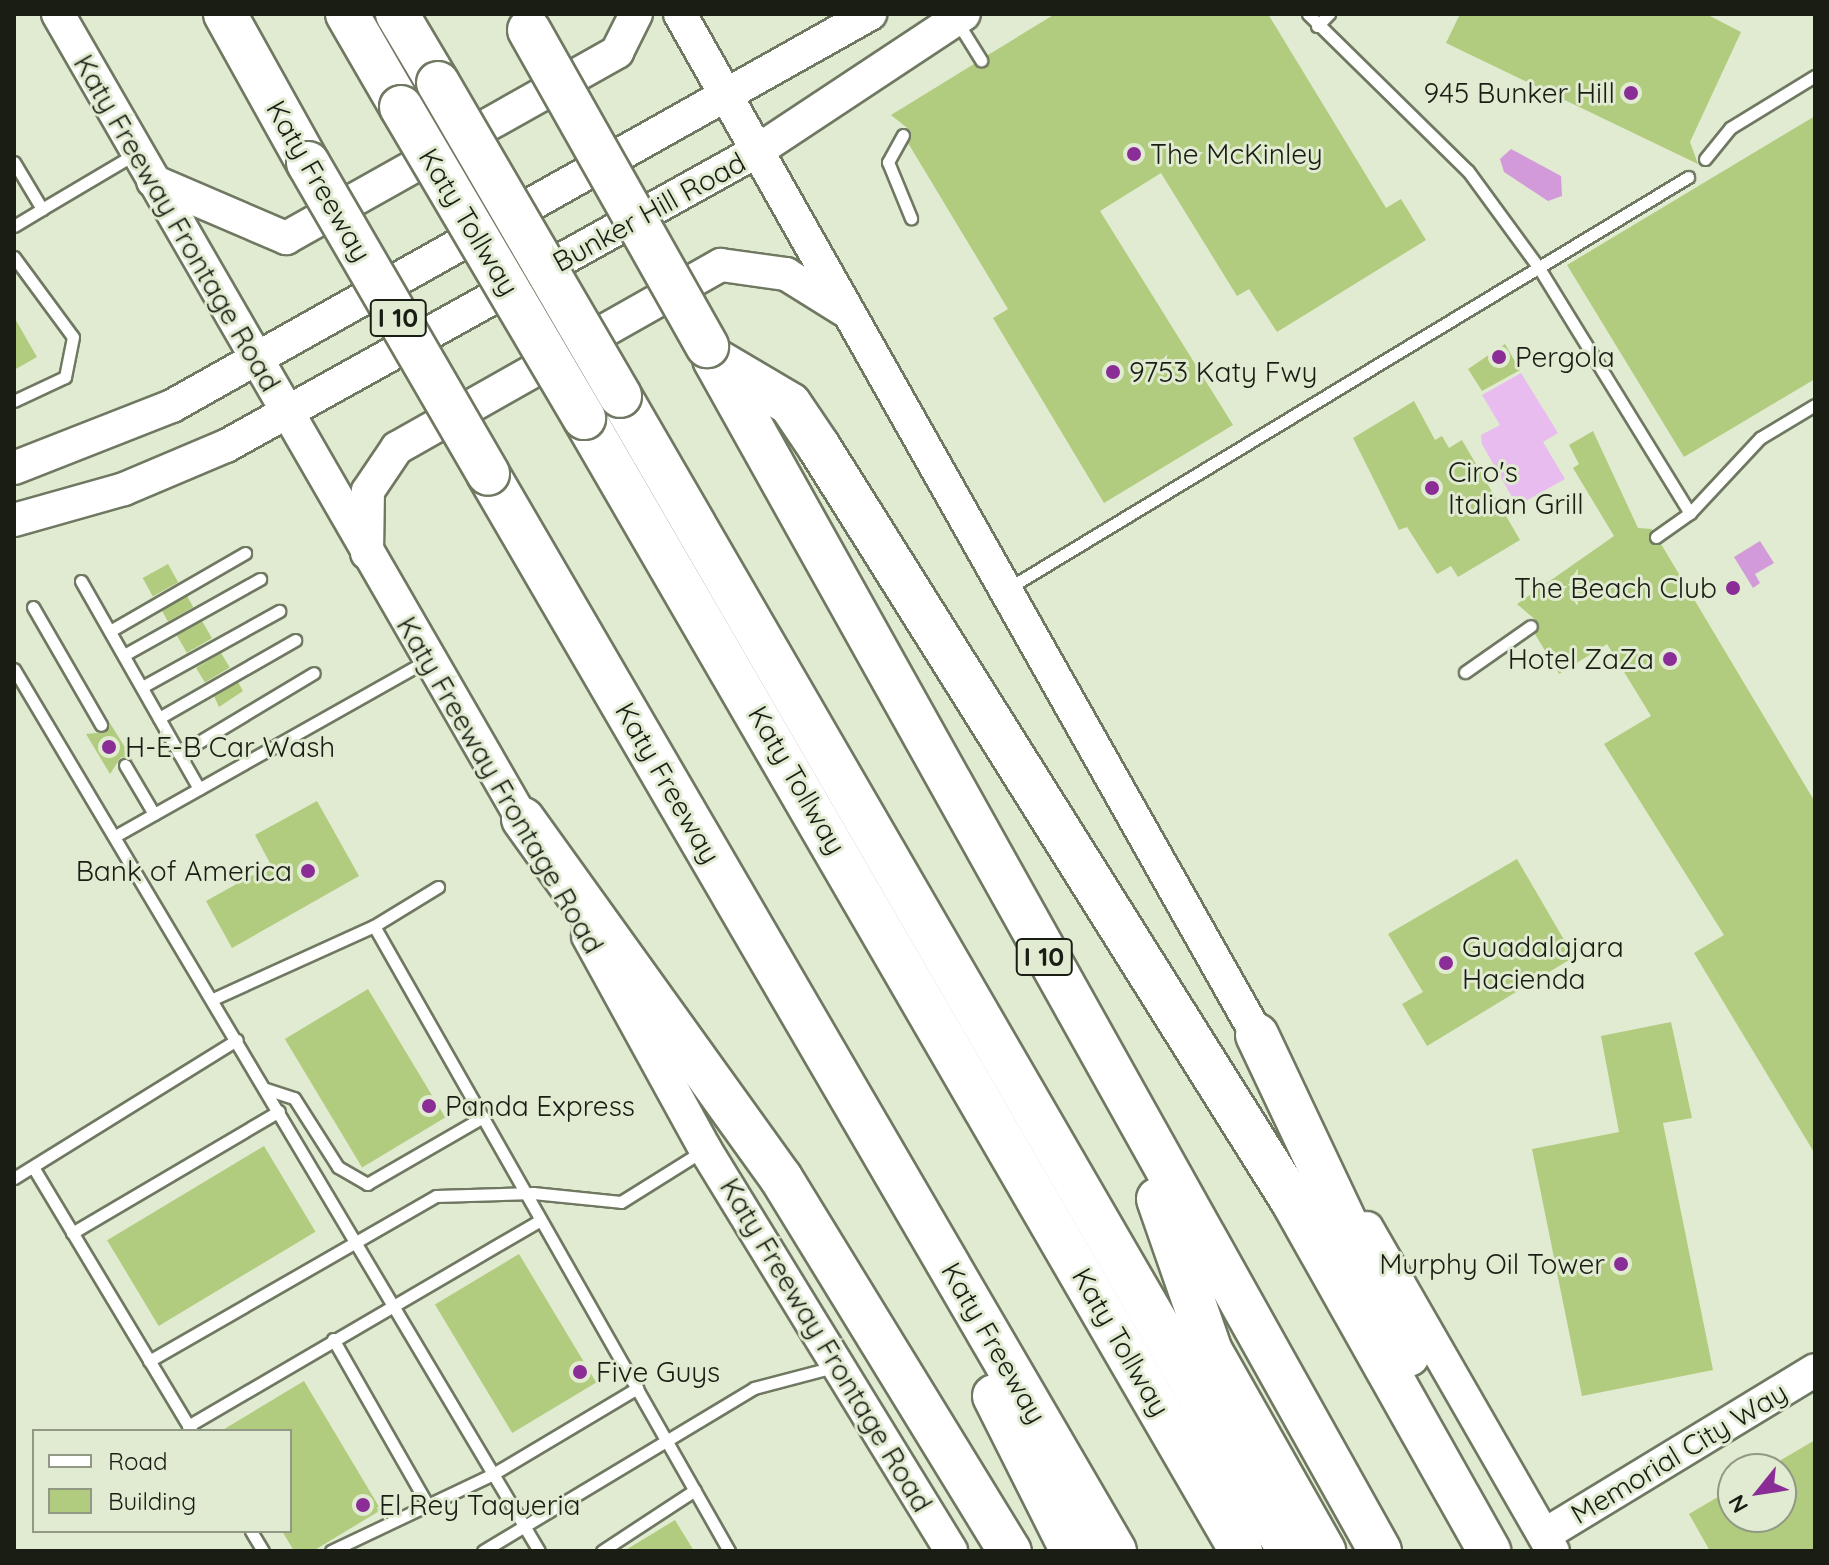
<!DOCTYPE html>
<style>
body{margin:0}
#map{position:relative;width:1829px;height:1565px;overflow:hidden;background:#e1ebd1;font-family:Quicksand,sans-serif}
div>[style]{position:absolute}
.green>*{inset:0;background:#e8bcee}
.water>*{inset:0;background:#d29ad9}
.building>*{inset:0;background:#b1cc7e;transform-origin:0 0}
.roads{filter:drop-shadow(2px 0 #6f7861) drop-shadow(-2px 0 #6f7861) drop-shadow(0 2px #6f7861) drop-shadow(0 -2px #6f7861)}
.lane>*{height:11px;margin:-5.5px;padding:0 5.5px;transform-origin:5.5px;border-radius:5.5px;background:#fff}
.secondary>*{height:32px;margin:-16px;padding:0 16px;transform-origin:16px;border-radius:16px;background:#fff}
.highway>*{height:42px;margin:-21px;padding:0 21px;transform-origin:21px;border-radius:21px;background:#fff}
.bridges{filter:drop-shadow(2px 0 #6f7861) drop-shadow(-2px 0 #6f7861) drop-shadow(0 2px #6f7861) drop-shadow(0 -2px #6f7861)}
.highway-bridge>*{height:42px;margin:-21px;padding:0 21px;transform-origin:21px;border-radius:21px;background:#fff}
.dots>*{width:22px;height:22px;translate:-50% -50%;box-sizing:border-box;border:4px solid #e1ebd1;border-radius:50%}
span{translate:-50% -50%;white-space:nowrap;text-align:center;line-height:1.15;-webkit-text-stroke:6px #e1ebd1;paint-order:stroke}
.shield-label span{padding:2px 6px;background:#e1ebd1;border:2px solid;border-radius:6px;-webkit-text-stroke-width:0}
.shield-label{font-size:26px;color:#1a1d14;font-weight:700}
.poi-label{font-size:28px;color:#1a1d14}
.right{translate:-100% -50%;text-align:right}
.left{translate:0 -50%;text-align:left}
.street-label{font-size:28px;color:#1a1d14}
.frame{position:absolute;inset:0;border:16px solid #1a1d14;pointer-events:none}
.legend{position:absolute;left:32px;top:1429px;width:260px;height:104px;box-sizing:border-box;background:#e1ebd1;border:2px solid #919985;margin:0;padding:10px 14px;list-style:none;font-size:24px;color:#1a1d14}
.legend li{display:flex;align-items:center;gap:16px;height:40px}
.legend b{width:40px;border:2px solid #919985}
.north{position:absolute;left:1717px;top:1453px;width:80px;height:80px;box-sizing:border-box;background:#e1ebd1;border:2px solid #919985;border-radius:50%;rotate:240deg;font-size:22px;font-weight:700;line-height:32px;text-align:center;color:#1a1d14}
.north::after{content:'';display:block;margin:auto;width:28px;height:36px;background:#8a2d97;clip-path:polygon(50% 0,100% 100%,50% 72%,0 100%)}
</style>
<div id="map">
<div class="green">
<i style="clip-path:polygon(1521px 373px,1558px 433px,1543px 442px,1565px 479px,1517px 506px,1482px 444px,1481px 435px,1500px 425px,1482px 395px)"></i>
</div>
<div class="water">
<i style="clip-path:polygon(1511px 149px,1561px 176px,1562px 196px,1548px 201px,1504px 172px,1500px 159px)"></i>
<i style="clip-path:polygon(1760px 541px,1774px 563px,1755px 574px,1760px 583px,1753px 588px,1734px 557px)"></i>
</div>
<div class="building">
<i style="clip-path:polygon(1055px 14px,1268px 14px,1386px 208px,1401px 199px,1426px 240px,1277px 332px,1249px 289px,1237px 296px,1161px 173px,1100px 211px,1233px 425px,1104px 503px,993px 318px,1008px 309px,908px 143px,911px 131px,891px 115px,974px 64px,985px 68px,988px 55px)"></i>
<i style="clip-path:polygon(1460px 14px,1706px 14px,1741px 32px,1690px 142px,1698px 164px,1446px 43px)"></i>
<i style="clip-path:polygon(1815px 116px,1815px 379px,1684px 457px,1567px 265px)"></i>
<i style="clip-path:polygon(14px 317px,37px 357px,14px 370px)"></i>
<i style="clip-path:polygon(1505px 344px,1520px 370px,1482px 391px,1468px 369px)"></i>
<i style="clip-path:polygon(1414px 401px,1435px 440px,1442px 436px,1449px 448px,1462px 440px,1520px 540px,1458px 577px,1451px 566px,1437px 574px,1407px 527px,1399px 530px,1353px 438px)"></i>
<i style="clip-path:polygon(1593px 431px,1638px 528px,1652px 529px,1649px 541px,1661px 544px,1815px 802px,1815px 1154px,1694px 953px,1724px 935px,1604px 744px,1651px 716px,1607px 644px,1559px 674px,1535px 634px,1538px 622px,1517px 604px,1614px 536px,1573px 468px,1579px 464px,1569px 445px)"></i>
<i style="left:168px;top:564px;width:21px;height:29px;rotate:61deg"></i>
<i style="left:187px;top:596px;width:13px;height:29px;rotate:61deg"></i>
<i style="left:202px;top:621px;width:20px;height:29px;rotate:60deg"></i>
<i style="left:221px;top:653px;width:17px;height:29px;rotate:59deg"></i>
<i style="clip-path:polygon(238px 682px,243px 691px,219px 707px,214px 696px)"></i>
<i style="clip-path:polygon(108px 720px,133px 760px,121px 757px,110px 774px,86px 734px,106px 732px)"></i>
<i style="clip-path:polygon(317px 801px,359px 876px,232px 948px,206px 901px,271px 865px,255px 835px)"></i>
<i style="clip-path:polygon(1517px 859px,1574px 957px,1427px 1046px,1402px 1004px,1423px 992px,1388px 934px)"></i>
<i style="left:368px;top:989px;width:150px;height:97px;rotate:59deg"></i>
<i style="clip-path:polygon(1671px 1022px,1692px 1118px,1663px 1123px,1713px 1370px,1582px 1396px,1532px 1149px,1619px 1132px,1601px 1036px)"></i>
<i style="left:264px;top:1146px;width:100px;height:183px;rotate:59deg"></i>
<i style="left:519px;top:1254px;width:150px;height:98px;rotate:59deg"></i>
<i style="clip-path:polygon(304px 1381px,381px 1510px,313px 1551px,294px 1551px,282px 1531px,290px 1531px,290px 1431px,221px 1431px)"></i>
<i style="clip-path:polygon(1815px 1440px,1815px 1551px,1710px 1551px,1689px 1514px,1733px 1488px,1733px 1517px,1781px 1517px,1781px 1460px)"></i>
<i style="clip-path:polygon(675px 1520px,694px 1551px,624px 1551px)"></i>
</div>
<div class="roads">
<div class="lane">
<i style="left:1308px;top:14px;width:224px;rotate:44.5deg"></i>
<i style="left:1468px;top:171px;width:120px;rotate:53.8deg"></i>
<i style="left:1539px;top:268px;width:288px;rotate:58.4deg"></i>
<i style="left:1690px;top:513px;width:103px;rotate:-47deg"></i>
<i style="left:1760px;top:438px;width:64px;rotate:-31deg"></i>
<i style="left:958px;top:23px;width:44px;rotate:58.1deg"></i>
<i style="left:1317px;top:26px;width:17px;rotate:-45deg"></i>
<i style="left:903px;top:135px;width:31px;rotate:119deg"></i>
<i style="left:888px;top:162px;width:61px;rotate:67.7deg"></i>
<i style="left:1705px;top:159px;width:40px;rotate:-51deg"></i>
<i style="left:1730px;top:128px;width:100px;rotate:-31.5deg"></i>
<i style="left:14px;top:162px;width:55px;rotate:59.2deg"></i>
<i style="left:42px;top:209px;width:108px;rotate:-30.6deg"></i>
<i style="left:14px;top:226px;width:33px;rotate:-31deg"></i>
<i style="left:14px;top:257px;width:99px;rotate:53.6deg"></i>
<i style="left:73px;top:337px;width:41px;rotate:101.3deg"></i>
<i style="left:65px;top:377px;width:56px;rotate:154.8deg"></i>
<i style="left:1656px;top:537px;width:42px;rotate:-35.2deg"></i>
<i style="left:81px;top:581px;width:239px;rotate:60.4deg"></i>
<i style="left:1007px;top:589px;width:796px;rotate:-31.17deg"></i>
<i style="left:33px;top:607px;width:136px;rotate:60deg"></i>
<i style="left:110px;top:631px;width:156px;rotate:-30deg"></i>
<i style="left:124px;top:655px;width:156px;rotate:-29.2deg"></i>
<i style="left:14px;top:669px;width:1026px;rotate:59.24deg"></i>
<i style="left:1465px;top:672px;width:80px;rotate:-34.9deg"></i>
<i style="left:142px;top:687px;width:157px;rotate:-29deg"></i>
<i style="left:159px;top:718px;width:157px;rotate:-29.8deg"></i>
<i style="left:179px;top:754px;width:157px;rotate:-31deg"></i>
<i style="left:125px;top:765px;width:57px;rotate:59.4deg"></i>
<i style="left:117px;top:835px;width:357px;rotate:-29.4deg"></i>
<i style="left:374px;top:926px;width:75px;rotate:-31.4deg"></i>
<i style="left:213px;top:999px;width:177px;rotate:-24.4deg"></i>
<i style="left:374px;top:926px;width:719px;rotate:60.4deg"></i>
<i style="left:266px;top:1089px;width:29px;rotate:18deg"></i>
<i style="left:294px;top:1098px;width:82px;rotate:57.5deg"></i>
<i style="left:338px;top:1167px;width:34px;rotate:30deg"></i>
<i style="left:367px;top:1184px;width:134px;rotate:-30deg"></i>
<i style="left:33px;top:1167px;width:307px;rotate:59deg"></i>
<i style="left:14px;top:1178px;width:262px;rotate:-31.8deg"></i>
<i style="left:72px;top:1233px;width:240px;rotate:-30.5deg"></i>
<i style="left:333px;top:1339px;width:193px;rotate:60.3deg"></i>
<i style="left:149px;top:1361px;width:331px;rotate:-29.9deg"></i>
<i style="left:436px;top:1196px;width:97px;rotate:-1.8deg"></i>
<i style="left:533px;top:1193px;width:88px;rotate:5.8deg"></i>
<i style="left:621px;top:1202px;width:94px;rotate:-32deg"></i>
<i style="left:188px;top:1426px;width:408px;rotate:-30.3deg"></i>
<i style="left:251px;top:1531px;width:23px;rotate:59deg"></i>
<i style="left:331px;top:1551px;width:179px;rotate:-25.4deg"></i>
<i style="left:493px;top:1474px;width:168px;rotate:-30.8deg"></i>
<i style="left:483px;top:1551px;width:316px;rotate:-31deg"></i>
<i style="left:754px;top:1388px;width:83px;rotate:-14.7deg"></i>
<i style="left:602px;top:1551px;width:111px;rotate:-33.3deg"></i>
</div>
<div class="secondary">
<i style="left:58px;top:14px;width:952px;rotate:60.02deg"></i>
<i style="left:680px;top:14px;width:1197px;rotate:60.52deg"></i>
<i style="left:153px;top:181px;width:145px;rotate:23.2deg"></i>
<i style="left:286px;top:238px;width:380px;rotate:-29.3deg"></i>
<i style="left:617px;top:52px;width:42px;rotate:-63.4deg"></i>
<i style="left:14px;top:468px;width:170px;rotate:-21.4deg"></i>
<i style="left:172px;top:406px;width:801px;rotate:-29.32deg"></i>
<i style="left:14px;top:520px;width:114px;rotate:-15.7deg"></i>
<i style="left:124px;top:489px;width:111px;rotate:-22.9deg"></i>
<i style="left:226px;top:446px;width:607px;rotate:-29.05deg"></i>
<i style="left:757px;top:151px;width:248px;rotate:-33.5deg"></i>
<i style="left:367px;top:553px;width:62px;rotate:-89.1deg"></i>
<i style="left:368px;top:491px;width:52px;rotate:-56deg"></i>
<i style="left:397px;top:448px;width:372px;rotate:-29.5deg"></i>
<i style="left:721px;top:265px;width:66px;rotate:7.9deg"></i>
<i style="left:786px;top:274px;width:68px;rotate:31.8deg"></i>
<i style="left:588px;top:936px;width:243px;rotate:61.2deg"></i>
<i style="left:705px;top:1149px;width:471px;rotate:58.5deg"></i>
<i style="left:1367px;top:1228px;width:373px;rotate:60.1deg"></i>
<i style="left:1544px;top:1535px;width:317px;rotate:-31.3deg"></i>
</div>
<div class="highway">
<i style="left:225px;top:14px;width:171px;rotate:60.9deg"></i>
<i style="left:347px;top:14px;width:108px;rotate:59.9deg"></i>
<i style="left:397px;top:14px;width:80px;rotate:59.3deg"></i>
<i style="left:714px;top:359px;width:88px;rotate:30.6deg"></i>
<i style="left:790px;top:404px;width:52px;rotate:56deg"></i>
<i style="left:819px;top:447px;width:888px;rotate:57.89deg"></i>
<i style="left:1291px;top:1199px;width:404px;rotate:60.6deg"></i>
<i style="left:715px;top:361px;width:1363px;rotate:60.8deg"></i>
<i style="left:620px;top:396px;width:1335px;rotate:59.92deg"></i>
<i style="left:584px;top:418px;width:1310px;rotate:59.89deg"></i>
<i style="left:488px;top:474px;width:1246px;rotate:59.79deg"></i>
<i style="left:523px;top:819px;width:442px;rotate:54.3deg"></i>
<i style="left:781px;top:1178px;width:438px;rotate:58.5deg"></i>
<i style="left:1257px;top:1035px;width:354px;rotate:64.7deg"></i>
<i style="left:1158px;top:1199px;width:161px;rotate:70.8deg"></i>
<i style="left:1211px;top:1351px;width:230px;rotate:60.5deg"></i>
<i style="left:994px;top:1396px;width:174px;rotate:63.3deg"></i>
</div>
</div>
<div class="bridges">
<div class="highway-bridge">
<i style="left:529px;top:30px;width:363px;rotate:60.6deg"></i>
<i style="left:438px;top:83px;width:362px;rotate:59.8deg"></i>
<i style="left:401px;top:107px;width:361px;rotate:59.5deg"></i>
<i style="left:308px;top:163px;width:359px;rotate:59.9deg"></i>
</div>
</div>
<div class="dots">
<i style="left:1631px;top:93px;background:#8a2d97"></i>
<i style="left:1134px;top:154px;background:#8a2d97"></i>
<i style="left:1499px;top:357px;background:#8a2d97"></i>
<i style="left:1113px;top:372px;background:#8a2d97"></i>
<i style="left:1432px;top:488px;background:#8a2d97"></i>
<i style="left:1733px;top:588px;background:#8a2d97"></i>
<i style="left:1670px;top:659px;background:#8a2d97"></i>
<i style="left:109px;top:747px;background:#8a2d97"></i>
<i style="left:308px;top:871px;background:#8a2d97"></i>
<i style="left:1446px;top:963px;background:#8a2d97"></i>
<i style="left:429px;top:1106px;background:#8a2d97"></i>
<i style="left:1621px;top:1264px;background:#8a2d97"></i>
<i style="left:580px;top:1372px;background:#8a2d97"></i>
<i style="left:363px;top:1505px;background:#8a2d97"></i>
</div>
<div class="shield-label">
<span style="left:398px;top:318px">I 10</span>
<span style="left:1044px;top:957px">I 10</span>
</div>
<div class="poi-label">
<span class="right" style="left:1615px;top:93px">945 Bunker Hill</span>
<span class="left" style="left:1150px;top:154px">The McKinley</span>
<span class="left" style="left:1515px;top:357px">Pergola</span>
<span class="left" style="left:1129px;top:372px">9753 Katy Fwy</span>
<span class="left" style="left:1448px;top:488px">Ciro's<br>Italian Grill</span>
<span class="right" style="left:1717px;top:588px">The Beach Club</span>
<span class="right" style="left:1654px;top:659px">Hotel ZaZa</span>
<span class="left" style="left:125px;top:747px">H-E-B Car Wash</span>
<span class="right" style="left:292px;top:871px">Bank of America</span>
<span class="left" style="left:1462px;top:963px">Guadalajara<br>Hacienda</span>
<span class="left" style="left:445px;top:1106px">Panda Express</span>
<span class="right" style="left:1605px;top:1264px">Murphy Oil Tower</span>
<span class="left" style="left:596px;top:1372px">Five Guys</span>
<span class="left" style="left:379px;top:1505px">El Rey Taqueria</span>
</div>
<div class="street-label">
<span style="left:319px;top:181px;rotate:60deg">Katy Freeway</span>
<span style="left:649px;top:212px;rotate:-29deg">Bunker Hill Road</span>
<span style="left:469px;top:222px;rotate:59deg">Katy Tollway</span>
<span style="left:177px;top:223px;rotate:60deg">Katy Freeway Frontage Road</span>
<span style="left:797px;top:780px;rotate:60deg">Katy Tollway</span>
<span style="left:668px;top:783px;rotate:60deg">Katy Freeway</span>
<span style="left:500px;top:785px;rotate:60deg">Katy Freeway Frontage Road</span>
<span style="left:1121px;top:1342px;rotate:60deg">Katy Tollway</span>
<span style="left:994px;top:1343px;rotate:60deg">Katy Freeway</span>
<span style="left:826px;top:1345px;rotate:59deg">Katy Freeway Frontage Road</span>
<span style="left:1679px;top:1453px;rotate:-31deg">Memorial City Way</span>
</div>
<div class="frame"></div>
<ul class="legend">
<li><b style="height:10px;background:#fff"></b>Road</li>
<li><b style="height:22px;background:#b1cc7e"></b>Building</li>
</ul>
<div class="north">N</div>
</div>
